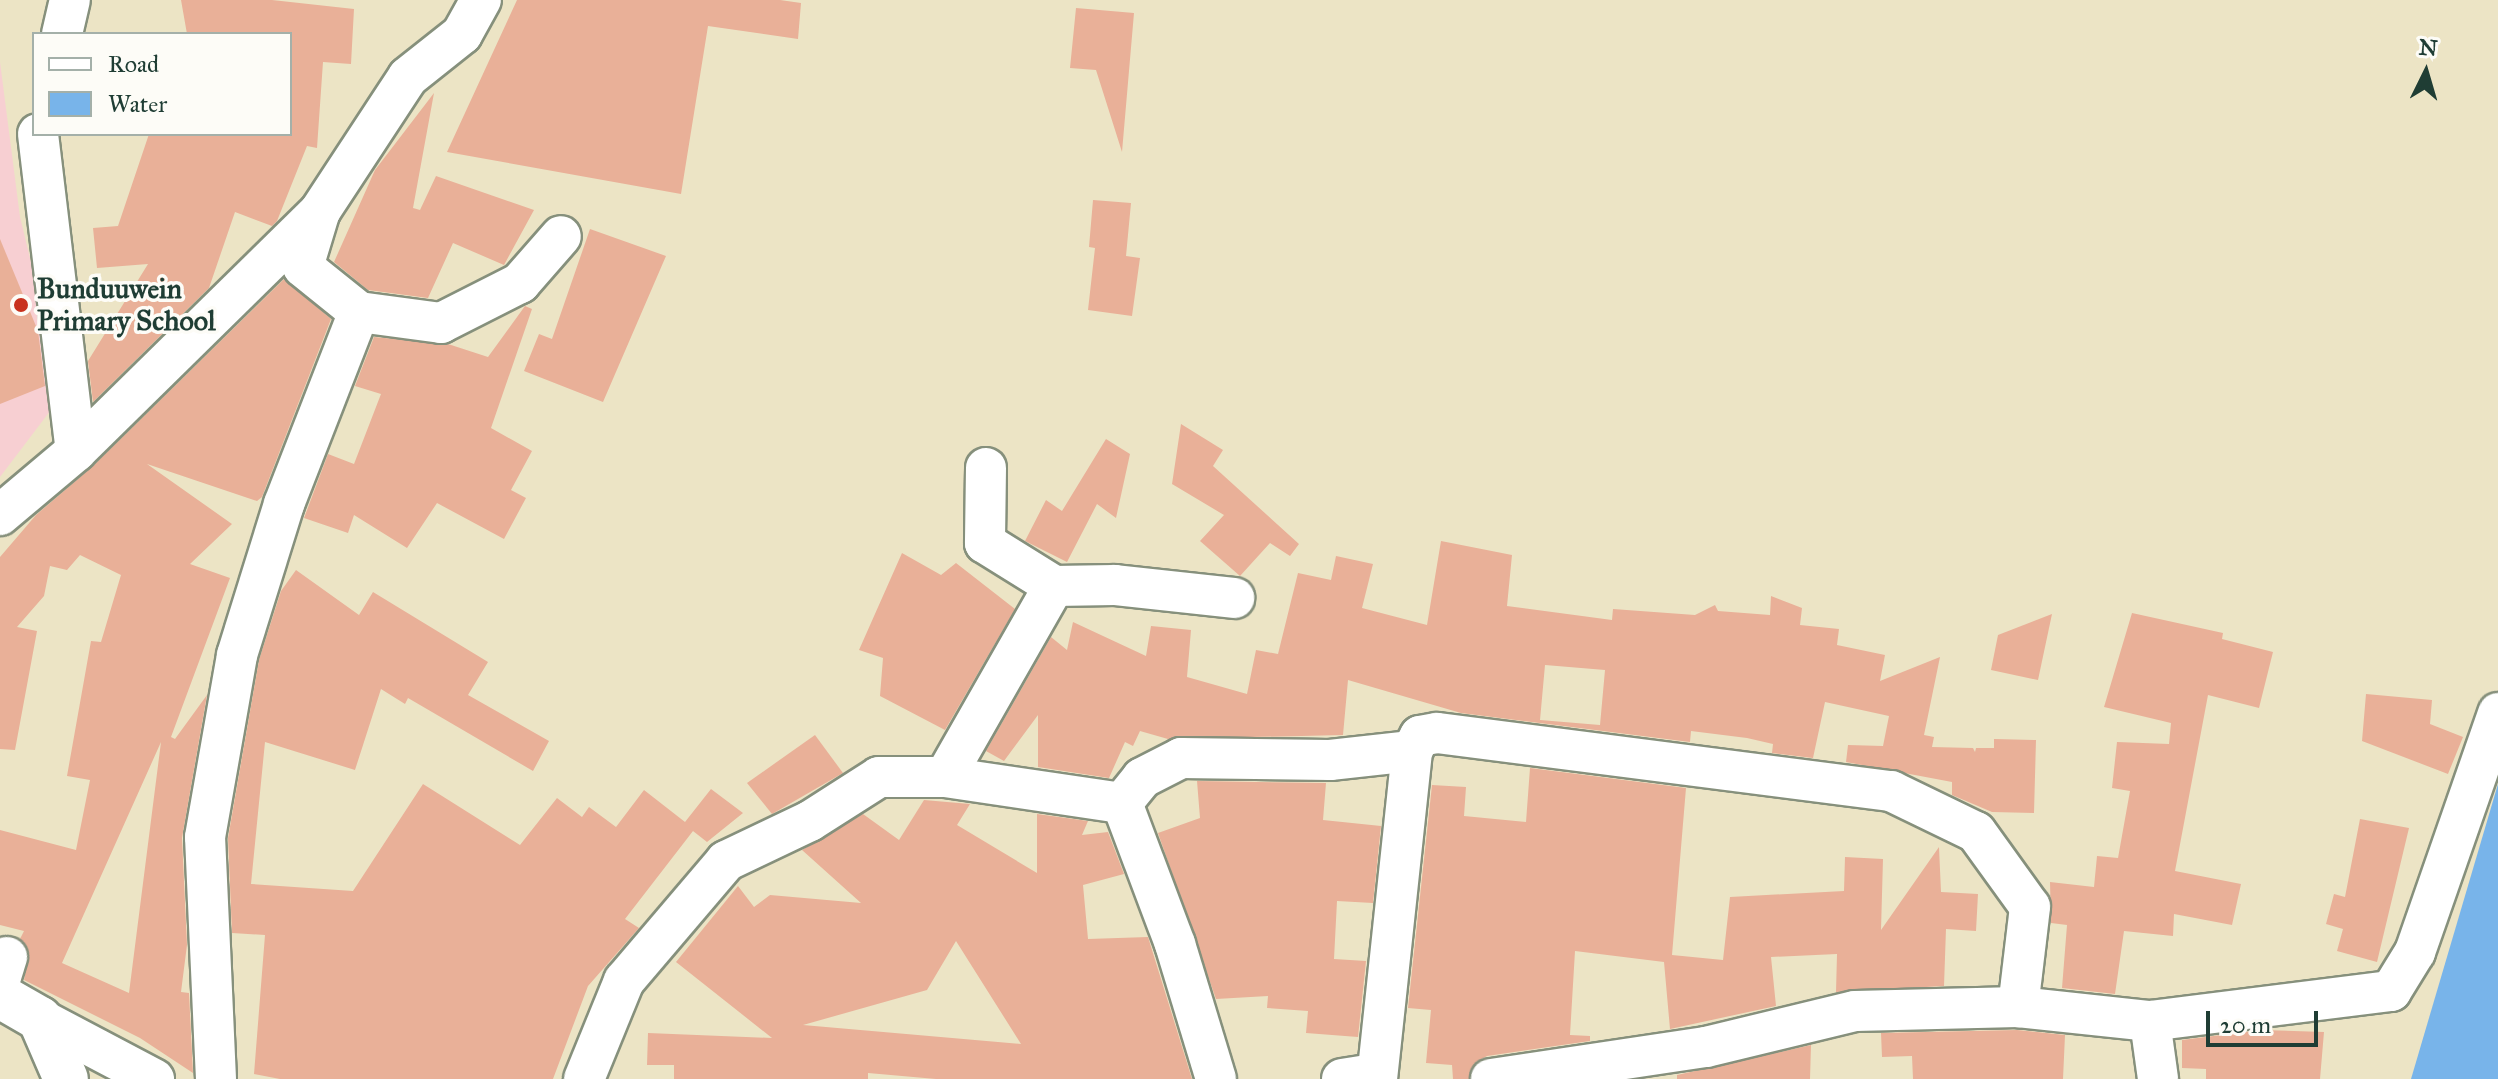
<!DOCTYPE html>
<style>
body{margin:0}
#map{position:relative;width:2498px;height:1079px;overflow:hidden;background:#ece4c5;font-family:"IM FELL Great Primer",serif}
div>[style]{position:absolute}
.built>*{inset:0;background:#f7cfd2}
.water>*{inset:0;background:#78b4ea}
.building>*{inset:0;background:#e9b098}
.roads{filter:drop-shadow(2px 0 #86907c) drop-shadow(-2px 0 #86907c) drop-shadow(0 2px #86907c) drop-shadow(0 -2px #86907c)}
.minor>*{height:40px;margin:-20px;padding:0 20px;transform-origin:20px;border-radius:20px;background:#fff}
.tertiary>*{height:44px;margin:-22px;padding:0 22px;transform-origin:22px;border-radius:22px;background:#fff}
.dots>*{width:22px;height:22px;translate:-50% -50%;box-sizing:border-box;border:4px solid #fdfcf7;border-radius:50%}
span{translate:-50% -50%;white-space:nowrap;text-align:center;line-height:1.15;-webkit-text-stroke:7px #fdfcf7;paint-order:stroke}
.poi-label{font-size:28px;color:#1f3d34;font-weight:700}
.left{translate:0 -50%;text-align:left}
.legend{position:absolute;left:32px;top:32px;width:260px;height:104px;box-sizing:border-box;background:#fdfcf7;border:2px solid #a4b0a9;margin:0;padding:10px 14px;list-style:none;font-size:24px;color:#1f3d34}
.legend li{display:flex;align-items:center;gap:16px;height:40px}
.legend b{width:40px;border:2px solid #a4b0a9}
.north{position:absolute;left:2386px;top:32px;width:80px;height:80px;-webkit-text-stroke:6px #fdfcf7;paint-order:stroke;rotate:5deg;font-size:22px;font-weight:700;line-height:32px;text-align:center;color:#1f3d34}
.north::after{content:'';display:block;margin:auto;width:28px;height:36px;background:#1f3d34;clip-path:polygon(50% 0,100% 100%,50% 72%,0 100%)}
.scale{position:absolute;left:2206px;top:1011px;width:112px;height:36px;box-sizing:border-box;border:4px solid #1f3d34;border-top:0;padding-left:10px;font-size:24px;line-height:28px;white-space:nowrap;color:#1f3d34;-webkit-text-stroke:6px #fdfcf7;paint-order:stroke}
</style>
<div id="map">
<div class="built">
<i style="clip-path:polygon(0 62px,20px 217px,63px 394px,0 477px)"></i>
</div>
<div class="water">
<i style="clip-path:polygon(2498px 784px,2498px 1079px,2411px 1079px)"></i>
</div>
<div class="building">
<i style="clip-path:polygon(181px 0,272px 0,354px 9px,351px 64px,323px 62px,317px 148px,307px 146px,277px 221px,272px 226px,235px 212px,209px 288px,93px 402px,88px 361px,148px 264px,97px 268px,93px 228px,118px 226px,149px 134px,290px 134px,290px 34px,187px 34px)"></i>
<i style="clip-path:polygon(517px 0,780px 0,801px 3px,798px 39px,708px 26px,681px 194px,447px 152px)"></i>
<i style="clip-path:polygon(1076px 8px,1134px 13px,1122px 152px,1096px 70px,1070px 68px)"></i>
<i style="clip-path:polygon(434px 93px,413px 208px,420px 210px,436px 176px,534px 210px,504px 265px,453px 243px,428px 298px,368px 290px,334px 262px,375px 170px)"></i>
<i style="clip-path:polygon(1093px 200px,1131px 203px,1126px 256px,1140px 258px,1132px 316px,1088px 310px,1095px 248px,1089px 247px)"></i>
<i style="clip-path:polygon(590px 229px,666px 256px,603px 402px,524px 371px,539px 334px,552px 339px)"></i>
<i style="clip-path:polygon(0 239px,38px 331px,45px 386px,0 404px)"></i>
<i style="clip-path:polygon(evenodd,284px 279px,331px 319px,262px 497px,257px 501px,147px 464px,232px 524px,190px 564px,230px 578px,171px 737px,175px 739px,207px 695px,182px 838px,187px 945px,181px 992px,189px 993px,193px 1073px,140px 1038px,24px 980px,29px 953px,20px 939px,24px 931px,0 925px,0 830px,76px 850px,90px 780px,67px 776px,91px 641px,101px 642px,121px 575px,80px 555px,67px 570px,50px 566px,44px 596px,17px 627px,37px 631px,15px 750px,0 749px,0 557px,36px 515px,92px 467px,284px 279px,161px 742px,129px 993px,62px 963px,161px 742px)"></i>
<i style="clip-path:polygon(525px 306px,532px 309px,491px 428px,532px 451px,511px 490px,526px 498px,504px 539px,437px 503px,407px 548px,354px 515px,348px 533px,304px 518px,328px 454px,354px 464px,381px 394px,355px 386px,374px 337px,448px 344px,488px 357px)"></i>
<i style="clip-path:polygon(1181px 424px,1223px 450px,1213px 466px,1299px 544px,1290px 556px,1270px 543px,1240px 576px,1200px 541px,1224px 515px,1172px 484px)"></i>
<i style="clip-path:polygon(1106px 439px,1130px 454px,1116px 518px,1097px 504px,1067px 562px,1025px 541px,1046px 500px,1062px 511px)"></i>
<i style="clip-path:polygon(evenodd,1441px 541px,1512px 555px,1507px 606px,1612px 620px,1613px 609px,1695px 615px,1715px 605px,1718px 611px,1770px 615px,1771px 596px,1802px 608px,1800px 625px,1839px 629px,1837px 645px,1885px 655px,1880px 681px,1940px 657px,1924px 735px,1934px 737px,1932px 747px,1973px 748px,1975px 752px,1976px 748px,1994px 748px,1994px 739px,2036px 740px,2034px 813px,1992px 812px,1952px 795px,1952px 782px,1846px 762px,1848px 745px,1883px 746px,1889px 716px,1825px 702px,1813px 758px,1772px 753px,1773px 744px,1747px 738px,1691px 731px,1690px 742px,1461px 713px,1348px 680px,1343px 735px,1168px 739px,1140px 731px,1133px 746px,1125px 742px,1109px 778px,1038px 767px,1038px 715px,1004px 761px,986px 751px,1051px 637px,1067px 650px,1073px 622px,1146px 656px,1151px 626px,1191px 630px,1187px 677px,1247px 694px,1256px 650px,1278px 654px,1298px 573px,1331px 580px,1336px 556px,1373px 564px,1362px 608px,1427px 625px,1441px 541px,1545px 665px,1605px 670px,1600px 725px,1540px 720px,1545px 665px)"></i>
<i style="clip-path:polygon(902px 553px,941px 575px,956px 563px,1015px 609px,945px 730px,880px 696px,883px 658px,859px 650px)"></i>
<i style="clip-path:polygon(296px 570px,359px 615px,373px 592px,488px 662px,468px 695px,549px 741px,533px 771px,408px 698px,405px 704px,381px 689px,355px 770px,265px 742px,251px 884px,353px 891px,423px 784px,520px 845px,557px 798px,582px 817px,589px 807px,616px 827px,644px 790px,685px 822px,711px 789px,743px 813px,707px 842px,693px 831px,625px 919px,639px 928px,588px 986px,553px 1079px,280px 1079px,254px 1074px,265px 935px,232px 933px,228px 838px,259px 660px,281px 591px)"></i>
<i style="clip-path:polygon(2132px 613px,2223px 633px,2222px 639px,2273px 652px,2259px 708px,2208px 695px,2175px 871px,2241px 884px,2232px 925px,2174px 914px,2173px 936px,2124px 931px,2115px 994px,2062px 988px,2067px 925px,2051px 923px,2050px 882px,2094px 887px,2097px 856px,2118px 858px,2130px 791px,2112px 788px,2117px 742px,2169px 744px,2171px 723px,2104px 707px)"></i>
<i style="clip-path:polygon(2052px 614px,2038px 680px,1991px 670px,1998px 635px)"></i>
<i style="clip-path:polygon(2366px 694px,2432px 700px,2430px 724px,2463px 737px,2448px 774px,2362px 741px)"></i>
<i style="clip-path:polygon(815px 735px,843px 773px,772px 814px,747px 783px)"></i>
<i style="clip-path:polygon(1530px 768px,1686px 788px,1672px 955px,1723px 960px,1730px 897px,1844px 891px,1845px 857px,1883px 859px,1881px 930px,1939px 847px,1941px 892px,1978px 894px,1976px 931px,1946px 929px,1944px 986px,1836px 992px,1837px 954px,1771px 957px,1776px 1006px,1670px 1029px,1664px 962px,1575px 951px,1570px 1035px,1590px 1036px,1590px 1041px,1487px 1056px,1476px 1062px,1469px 1079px,1453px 1079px,1452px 1065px,1426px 1063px,1431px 1010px,1408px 1008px,1432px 785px,1466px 787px,1464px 816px,1526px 822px)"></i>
<i style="clip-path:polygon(1197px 781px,1326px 783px,1323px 820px,1381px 826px,1373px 903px,1337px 901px,1334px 959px,1366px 961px,1358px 1037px,1306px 1033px,1308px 1011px,1267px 1008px,1268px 996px,1216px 999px,1158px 833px,1200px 818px)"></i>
<i style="clip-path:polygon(evenodd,924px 800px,970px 804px,957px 825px,1037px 873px,1037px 814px,1088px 821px,1082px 835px,1108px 832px,1124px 874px,1083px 885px,1088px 939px,1148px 937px,1192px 1079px,936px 1079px,868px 1073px,868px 1079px,674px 1079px,674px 1065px,647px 1065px,648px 1033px,772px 1038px,676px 962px,738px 886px,754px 907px,770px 895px,861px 903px,802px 850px,863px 814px,899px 840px,924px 800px,956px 941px,1021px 1044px,803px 1025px,927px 990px,956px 941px)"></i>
<i style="clip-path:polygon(2360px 819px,2409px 828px,2377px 962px,2337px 951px,2343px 929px,2326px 924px,2334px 894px,2345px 897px)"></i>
<i style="clip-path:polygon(2017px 1030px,2065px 1035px,2063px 1079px,1913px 1079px,1912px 1056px,1882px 1057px,1881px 1033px)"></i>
<i style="clip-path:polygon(2261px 1030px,2324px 1032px,2320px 1079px,2206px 1079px,2206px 1069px,2182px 1068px,2182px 1040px)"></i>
<i style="clip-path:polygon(1811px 1045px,1810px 1079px,1677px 1079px,1677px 1075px)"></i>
</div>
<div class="roads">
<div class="minor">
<i style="left:62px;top:34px;width:35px;rotate:-77deg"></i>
<i style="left:38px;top:134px;width:319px;rotate:83.2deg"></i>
<i style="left:319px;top:214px;width:55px;rotate:106.8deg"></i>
<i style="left:303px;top:267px;width:72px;rotate:38.8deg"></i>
<i style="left:359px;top:312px;width:83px;rotate:7.6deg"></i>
<i style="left:441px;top:323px;width:89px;rotate:-26.9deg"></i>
<i style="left:520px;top:283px;width:62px;rotate:-48.9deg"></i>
<i style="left:986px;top:468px;width:75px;rotate:90.8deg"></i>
<i style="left:985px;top:543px;width:81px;rotate:31.9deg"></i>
<i style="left:1054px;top:586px;width:61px;rotate:-0.9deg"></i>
<i style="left:1115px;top:585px;width:120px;rotate:6.2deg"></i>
<i style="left:0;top:515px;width:99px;rotate:-40.1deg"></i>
<i style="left:76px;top:451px;width:342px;rotate:-44.5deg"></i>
<i style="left:320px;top:211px;width:160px;rotate:-56.7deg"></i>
<i style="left:408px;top:77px;width:69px;rotate:-38.5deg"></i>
<i style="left:462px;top:34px;width:39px;rotate:-61deg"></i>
<i style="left:945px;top:777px;width:220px;rotate:-60.3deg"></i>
<i style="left:1122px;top:803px;width:32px;rotate:-51deg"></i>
<i style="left:1142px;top:778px;width:44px;rotate:-27.1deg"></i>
<i style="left:1181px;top:758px;width:149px;rotate:0.8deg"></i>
<i style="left:1330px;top:760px;width:82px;rotate:-6.3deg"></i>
<i style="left:1122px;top:803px;width:151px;rotate:69.4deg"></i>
<i style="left:1175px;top:944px;width:141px;rotate:73.1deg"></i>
<i style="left:0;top:980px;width:24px;rotate:-73deg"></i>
<i style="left:40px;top:1019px;width:129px;rotate:27.8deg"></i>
<i style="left:2150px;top:1021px;width:59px;rotate:82.1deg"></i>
<i style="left:216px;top:1079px;width:242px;rotate:-92.6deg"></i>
<i style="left:205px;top:837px;width:185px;rotate:-80deg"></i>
<i style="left:237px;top:655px;width:158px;rotate:-72.7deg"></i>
<i style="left:284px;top:504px;width:206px;rotate:-68.7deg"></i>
<i style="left:584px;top:1079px;width:106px;rotate:-67.8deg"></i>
<i style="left:624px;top:981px;width:157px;rotate:-49.6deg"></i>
<i style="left:726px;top:861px;width:93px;rotate:-25.5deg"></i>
<i style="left:810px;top:821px;width:82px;rotate:-32.5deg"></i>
<i style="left:879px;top:777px;width:66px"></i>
<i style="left:945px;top:777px;width:179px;rotate:8.4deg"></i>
<i style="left:1342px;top:1079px;width:32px;rotate:-9deg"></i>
<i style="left:1377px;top:1079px;width:330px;rotate:-83.9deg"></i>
<i style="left:1412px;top:751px;width:17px;rotate:-62deg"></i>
<i style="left:1420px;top:736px;width:17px;rotate:-10deg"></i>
<i style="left:1437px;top:733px;width:458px;rotate:7.3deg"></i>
<i style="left:1891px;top:791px;width:94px;rotate:25.8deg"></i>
<i style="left:1976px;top:832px;width:92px;rotate:54.2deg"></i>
<i style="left:2030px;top:907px;width:101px;rotate:96.8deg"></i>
<i style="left:1491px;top:1079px;width:217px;rotate:-8.5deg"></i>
<i style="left:1706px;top:1047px;width:153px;rotate:-13.6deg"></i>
<i style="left:1855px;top:1011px;width:163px;rotate:-1.4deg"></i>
<i style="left:2018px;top:1007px;width:133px;rotate:6.1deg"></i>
<i style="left:2150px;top:1021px;width:243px;rotate:-7.1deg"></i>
<i style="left:2391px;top:991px;width:46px;rotate:-58.4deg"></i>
<i style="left:2415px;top:952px;width:253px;rotate:-70.8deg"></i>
</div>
<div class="tertiary">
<i style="left:0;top:996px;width:46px;rotate:29.9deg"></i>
<i style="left:40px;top:1019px;width:65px;rotate:66.6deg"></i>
</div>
</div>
<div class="dots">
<i style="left:21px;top:305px;background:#c8321e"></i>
</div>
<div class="poi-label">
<span class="left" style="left:37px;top:305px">Bunduuwein<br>Primary School</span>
</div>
<ul class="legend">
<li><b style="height:10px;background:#fff"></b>Road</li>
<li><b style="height:22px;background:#78b4ea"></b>Water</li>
</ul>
<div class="north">N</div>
<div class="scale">20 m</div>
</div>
